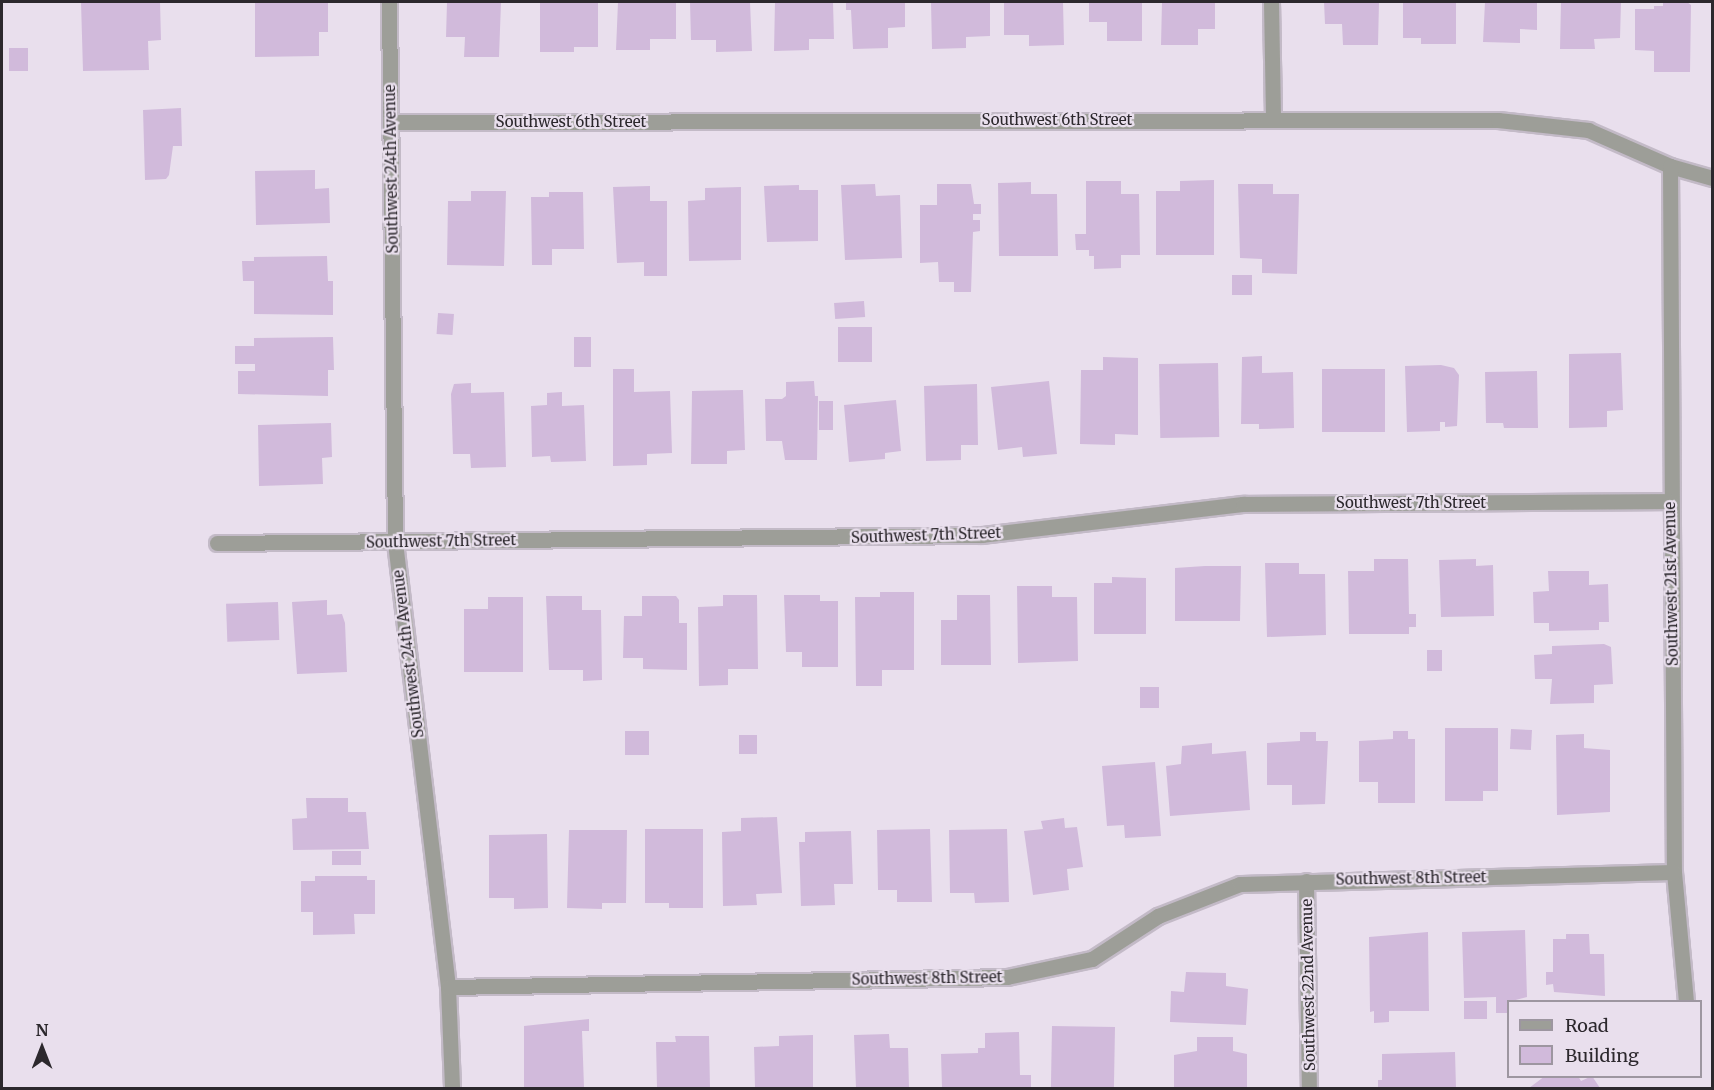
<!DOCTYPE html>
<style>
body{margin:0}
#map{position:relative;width:1714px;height:1090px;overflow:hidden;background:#e9dfed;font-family:Merriweather,serif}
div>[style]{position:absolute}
.building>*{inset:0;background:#d1badb;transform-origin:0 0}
.roads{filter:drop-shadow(2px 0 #c3bac7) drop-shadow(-2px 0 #c3bac7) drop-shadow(0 2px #c3bac7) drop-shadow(0 -2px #c3bac7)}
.street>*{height:15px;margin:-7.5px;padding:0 7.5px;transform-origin:7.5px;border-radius:7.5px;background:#9d9e98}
span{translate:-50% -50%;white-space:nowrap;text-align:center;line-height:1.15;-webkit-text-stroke:4.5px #e9dfed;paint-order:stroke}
.street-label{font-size:15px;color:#2c282d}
.frame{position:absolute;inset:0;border:3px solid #2c282d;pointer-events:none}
.legend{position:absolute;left:1507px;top:1000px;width:195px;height:78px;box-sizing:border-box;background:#e9dfed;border:2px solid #9d96a0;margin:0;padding:8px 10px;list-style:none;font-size:18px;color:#2c282d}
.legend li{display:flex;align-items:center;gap:12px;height:30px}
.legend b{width:30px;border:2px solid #9d96a0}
.north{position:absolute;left:12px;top:1018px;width:60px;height:60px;-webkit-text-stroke:4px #e9dfed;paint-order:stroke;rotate:0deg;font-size:16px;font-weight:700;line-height:24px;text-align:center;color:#2c282d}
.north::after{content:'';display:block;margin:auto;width:21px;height:27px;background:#2c282d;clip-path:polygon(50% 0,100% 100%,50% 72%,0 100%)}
</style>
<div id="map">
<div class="building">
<i style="clip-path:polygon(81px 2px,160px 2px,161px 40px,148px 41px,149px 70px,83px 71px)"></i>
<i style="clip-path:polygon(255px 2px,328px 2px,328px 32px,319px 32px,319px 56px,255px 57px)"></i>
<i style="clip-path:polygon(447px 2px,501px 2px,499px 57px,464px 57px,465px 37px,446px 37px)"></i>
<i style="clip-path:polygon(540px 2px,598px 2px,598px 47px,574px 47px,574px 52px,540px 52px)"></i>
<i style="clip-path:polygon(618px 2px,676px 2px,676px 39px,650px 39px,650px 50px,616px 50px)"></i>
<i style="clip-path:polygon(690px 2px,750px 2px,752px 51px,716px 52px,716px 40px,691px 40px)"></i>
<i style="clip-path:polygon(775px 2px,833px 2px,834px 39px,809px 39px,809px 50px,774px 51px)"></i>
<i style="clip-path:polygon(846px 2px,905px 2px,905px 27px,888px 28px,888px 48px,853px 49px,851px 10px,846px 10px)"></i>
<i style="clip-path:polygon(931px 2px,990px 2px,990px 36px,966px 37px,966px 48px,932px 49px)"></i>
<i style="clip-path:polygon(1004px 2px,1063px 2px,1064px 45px,1029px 46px,1029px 35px,1004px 35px)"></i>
<i style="clip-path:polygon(1089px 2px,1142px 2px,1142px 41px,1107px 41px,1107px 22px,1089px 22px)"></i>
<i style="clip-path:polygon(1162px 2px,1215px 2px,1215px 29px,1198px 29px,1198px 45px,1161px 45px)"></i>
<i style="clip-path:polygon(1324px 2px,1379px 2px,1378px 45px,1343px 45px,1342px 24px,1325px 24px)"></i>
<i style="clip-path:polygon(1403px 2px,1456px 2px,1456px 44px,1421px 44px,1421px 38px,1403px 38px)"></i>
<i style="clip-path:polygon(1485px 2px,1537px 2px,1537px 30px,1520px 29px,1520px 43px,1483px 42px)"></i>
<i style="clip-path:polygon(1561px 2px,1621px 2px,1620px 38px,1594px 39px,1595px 49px,1560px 49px)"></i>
<i style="clip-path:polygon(1663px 2px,1687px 2px,1691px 5px,1690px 72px,1654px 72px,1654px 51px,1635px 50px,1635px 9px,1654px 9px,1654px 6px,1663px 6px)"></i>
<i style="left:9px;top:48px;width:19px;height:23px"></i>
<i style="clip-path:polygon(181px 108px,182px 146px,173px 146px,169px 175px,166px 179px,145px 180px,143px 110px)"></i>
<i style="clip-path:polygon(315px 170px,315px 189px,329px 188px,330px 223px,256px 225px,255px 171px)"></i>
<i style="clip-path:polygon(1214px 180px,1214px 255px,1156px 255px,1156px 191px,1180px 191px,1180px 181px)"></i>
<i style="clip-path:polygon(1086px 181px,1121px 181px,1121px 194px,1139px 194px,1140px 255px,1121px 255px,1121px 268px,1094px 269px,1094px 256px,1089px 256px,1089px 250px,1076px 250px,1075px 234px,1086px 234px)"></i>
<i style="clip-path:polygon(1031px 182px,1031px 194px,1057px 194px,1058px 256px,999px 256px,998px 183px)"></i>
<i style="clip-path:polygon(875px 184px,876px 196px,900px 195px,902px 258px,845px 260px,841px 185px)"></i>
<i style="clip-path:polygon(937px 184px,971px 184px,974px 204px,981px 204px,981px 214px,973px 214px,973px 220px,980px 220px,980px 231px,973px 232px,971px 292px,954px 292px,954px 282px,939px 282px,938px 262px,920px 263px,920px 205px,937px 205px)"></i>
<i style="clip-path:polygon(1238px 184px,1273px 184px,1273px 194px,1299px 194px,1297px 274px,1262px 273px,1262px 259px,1240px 258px)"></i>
<i style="clip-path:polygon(799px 185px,799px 190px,818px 190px,818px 241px,767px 242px,764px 186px)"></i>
<i style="clip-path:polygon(650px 186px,650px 201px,667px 201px,667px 276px,644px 276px,644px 262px,617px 263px,613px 187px)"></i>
<i style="clip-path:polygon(741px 187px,741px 260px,689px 261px,688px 201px,705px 200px,705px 188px)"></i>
<i style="clip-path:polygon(471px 191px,506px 191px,504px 266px,447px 265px,448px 201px,471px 201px)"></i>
<i style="clip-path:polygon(549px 192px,583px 192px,584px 249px,552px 249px,552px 265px,532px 265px,531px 197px,549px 197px)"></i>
<i style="clip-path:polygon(327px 256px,328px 281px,333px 281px,333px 315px,254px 314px,254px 281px,243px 281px,242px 261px,254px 261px,254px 257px)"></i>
<i style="left:1232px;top:275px;width:20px;height:20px"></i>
<i style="left:864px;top:301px;width:16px;height:30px;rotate:86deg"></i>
<i style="left:438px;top:313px;width:16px;height:21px;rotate:4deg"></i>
<i style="left:838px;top:327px;width:34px;height:35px"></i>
<i style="clip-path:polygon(333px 337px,334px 370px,328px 370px,328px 396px,238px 394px,238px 371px,255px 371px,255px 364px,235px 364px,235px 346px,254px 346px,254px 338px)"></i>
<i style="left:591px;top:337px;width:30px;height:17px;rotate:90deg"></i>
<i style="clip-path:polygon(1621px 353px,1623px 410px,1607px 411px,1607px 427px,1569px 428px,1569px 354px)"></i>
<i style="clip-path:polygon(1262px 356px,1262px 373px,1293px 372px,1294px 428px,1259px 429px,1259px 424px,1241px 424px,1242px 357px)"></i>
<i style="clip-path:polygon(1103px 357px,1138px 358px,1138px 435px,1115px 434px,1115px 445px,1080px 444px,1081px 370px,1103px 370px)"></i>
<i style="left:1218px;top:363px;width:74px;height:59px;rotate:89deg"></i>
<i style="clip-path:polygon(1441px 365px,1454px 368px,1459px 375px,1457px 426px,1445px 427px,1445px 422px,1440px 422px,1440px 431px,1407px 432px,1405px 366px)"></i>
<i style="clip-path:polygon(613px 369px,634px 369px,634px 392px,670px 391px,672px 453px,647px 454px,647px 465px,613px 466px)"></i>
<i style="left:1322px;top:369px;width:63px;height:63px"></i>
<i style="clip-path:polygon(1537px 371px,1538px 428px,1504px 428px,1503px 423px,1486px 423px,1485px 372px)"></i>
<i style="clip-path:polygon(814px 381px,815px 396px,818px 396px,817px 460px,785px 460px,782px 441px,766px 441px,765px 399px,782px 399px,786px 396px,786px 382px)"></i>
<i style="clip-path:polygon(1049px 381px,1057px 454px,1023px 457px,1022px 447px,998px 450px,991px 387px)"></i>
<i style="clip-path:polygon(471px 383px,471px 393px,504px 392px,506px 467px,471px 468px,470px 454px,453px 454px,451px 394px,454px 384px)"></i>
<i style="clip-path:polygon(977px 384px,978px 445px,961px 445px,961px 460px,926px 461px,924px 386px)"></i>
<i style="clip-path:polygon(743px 390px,745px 450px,727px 451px,727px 464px,691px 464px,692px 391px)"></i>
<i style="clip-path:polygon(562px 392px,562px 406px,584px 405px,586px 461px,551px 462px,550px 456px,532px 457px,531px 406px,547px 405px,547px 393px)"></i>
<i style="clip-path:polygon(896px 400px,901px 451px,885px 453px,885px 459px,849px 462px,844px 405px)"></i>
<i style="left:819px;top:401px;width:14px;height:29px"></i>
<i style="clip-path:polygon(331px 423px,332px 457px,322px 458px,323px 484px,259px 486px,258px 425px)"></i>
<i style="clip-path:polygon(1374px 559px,1408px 559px,1409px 614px,1416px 614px,1416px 627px,1409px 627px,1409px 634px,1349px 634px,1348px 571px,1374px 571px)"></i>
<i style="clip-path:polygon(1476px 559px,1476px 566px,1493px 565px,1494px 616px,1441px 617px,1439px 560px)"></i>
<i style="clip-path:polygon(1265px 563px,1299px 563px,1299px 574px,1325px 574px,1326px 635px,1267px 637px)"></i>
<i style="clip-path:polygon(1205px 566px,1241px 566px,1240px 621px,1175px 621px,1175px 568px)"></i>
<i style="clip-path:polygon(1548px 571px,1589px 571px,1589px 585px,1608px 584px,1609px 622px,1599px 622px,1599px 630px,1549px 631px,1549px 623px,1534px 623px,1533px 592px,1549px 591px)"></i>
<i style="clip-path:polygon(1112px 577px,1146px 578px,1146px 634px,1094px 634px,1094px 583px,1112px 583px)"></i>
<i style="clip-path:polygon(1017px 586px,1052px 586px,1052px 597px,1077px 597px,1078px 661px,1018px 663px)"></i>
<i style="clip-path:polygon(880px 592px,914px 592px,914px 670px,882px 670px,882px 686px,856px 686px,855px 597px,880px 597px)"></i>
<i style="clip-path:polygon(723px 595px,757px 595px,758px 669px,728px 669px,728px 685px,699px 686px,698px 607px,723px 606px)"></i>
<i style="clip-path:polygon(784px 595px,820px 595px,820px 601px,838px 601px,838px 667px,802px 667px,802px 652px,786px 652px)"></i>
<i style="clip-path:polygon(957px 595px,990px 595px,991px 665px,941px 665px,941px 620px,957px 620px)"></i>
<i style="clip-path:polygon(546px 596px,582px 596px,582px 610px,601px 610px,602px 680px,583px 681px,583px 670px,549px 670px)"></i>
<i style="clip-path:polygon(642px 596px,676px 596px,679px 600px,679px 623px,687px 623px,687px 670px,643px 669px,643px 658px,623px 658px,624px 616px,642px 616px)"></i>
<i style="clip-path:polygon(488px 597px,523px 597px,523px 672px,464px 672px,464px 609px,488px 609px)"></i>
<i style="clip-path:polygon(327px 600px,327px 615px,342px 614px,345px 623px,347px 672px,297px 674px,292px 602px)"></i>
<i style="left:278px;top:602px;width:38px;height:52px;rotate:88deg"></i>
<i style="clip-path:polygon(1604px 644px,1611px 647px,1613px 684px,1594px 685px,1594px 703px,1550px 704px,1552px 679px,1535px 679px,1534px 655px,1552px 654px,1552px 646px)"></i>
<i style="left:1427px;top:650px;width:15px;height:21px"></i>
<i style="left:1140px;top:687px;width:19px;height:21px"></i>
<i style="clip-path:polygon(1445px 728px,1498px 728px,1498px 791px,1483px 791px,1483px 801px,1445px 801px)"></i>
<i style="left:1511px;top:729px;width:21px;height:20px;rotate:3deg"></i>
<i style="left:625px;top:731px;width:24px;height:24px"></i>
<i style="clip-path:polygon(1393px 731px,1408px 731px,1408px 739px,1415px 739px,1415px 803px,1378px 803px,1378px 782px,1359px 782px,1359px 741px,1393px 739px)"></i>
<i style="clip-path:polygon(1300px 732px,1316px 732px,1316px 741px,1328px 741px,1325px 804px,1292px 805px,1292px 785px,1267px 785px,1267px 743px,1300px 741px)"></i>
<i style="clip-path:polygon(1584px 734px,1584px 748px,1610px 750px,1610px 812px,1557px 815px,1556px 735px)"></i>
<i style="left:739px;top:735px;width:18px;height:19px"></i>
<i style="clip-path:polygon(1212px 743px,1212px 754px,1246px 751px,1250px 810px,1170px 816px,1166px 766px,1181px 764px,1182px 746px)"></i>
<i style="clip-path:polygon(1155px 762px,1161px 836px,1125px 838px,1124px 825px,1107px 826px,1102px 766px)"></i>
<i style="clip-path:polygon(306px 798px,348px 798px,348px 812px,366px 812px,369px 849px,293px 850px,292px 819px,307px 818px)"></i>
<i style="clip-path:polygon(777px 817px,782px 893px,756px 894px,757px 905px,723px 906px,722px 832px,741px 831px,741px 818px)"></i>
<i style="clip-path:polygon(1064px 818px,1065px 828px,1077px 827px,1083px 867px,1067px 869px,1069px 890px,1033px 895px,1024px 831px,1043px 829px,1041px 821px)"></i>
<i style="clip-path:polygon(645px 829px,703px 829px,703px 908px,669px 908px,669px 903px,645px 903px)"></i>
<i style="clip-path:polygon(930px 829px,932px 902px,897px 902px,897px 890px,878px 890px,877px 830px)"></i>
<i style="clip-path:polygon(1007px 829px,1009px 902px,975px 903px,974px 893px,950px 893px,949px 830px)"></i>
<i style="clip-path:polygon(569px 830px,627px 830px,626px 903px,602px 903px,602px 909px,567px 908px)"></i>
<i style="clip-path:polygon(851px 831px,853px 884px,834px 884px,835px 905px,801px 906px,799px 842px,805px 842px,805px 832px)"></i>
<i style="clip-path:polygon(547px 834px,548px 908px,514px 909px,514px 898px,489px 898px,489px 835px)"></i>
<i style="left:332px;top:851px;width:29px;height:14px"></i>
<i style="clip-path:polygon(315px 876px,367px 876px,367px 880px,375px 880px,375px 914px,354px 914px,355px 934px,313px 935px,313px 912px,301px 912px,301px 881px,315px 881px)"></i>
<i style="clip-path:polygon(1525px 930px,1527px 997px,1508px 1002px,1508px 1013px,1496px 1013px,1496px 997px,1464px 998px,1462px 932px)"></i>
<i style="clip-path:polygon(1428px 932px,1429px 1011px,1389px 1011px,1389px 1022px,1374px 1023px,1374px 1011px,1370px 1012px,1369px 937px)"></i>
<i style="clip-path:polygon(1566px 934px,1589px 934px,1590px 954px,1604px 954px,1605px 996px,1554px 992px,1553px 984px,1546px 985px,1546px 972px,1553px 972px,1553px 939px,1566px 939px)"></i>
<i style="clip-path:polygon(1186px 972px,1226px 973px,1226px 986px,1248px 989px,1246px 1025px,1170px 1022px,1171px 991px,1184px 992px)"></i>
<i style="left:1487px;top:1001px;width:18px;height:23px;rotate:90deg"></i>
<i style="clip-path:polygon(589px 1019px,589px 1031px,582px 1031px,584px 1087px,524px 1088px,524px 1026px)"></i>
<i style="left:1052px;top:1026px;width:63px;height:62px;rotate:1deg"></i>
<i style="clip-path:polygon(1019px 1032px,1020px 1075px,1031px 1075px,1031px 1088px,942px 1088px,941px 1054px,978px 1053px,978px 1048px,985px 1048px,985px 1033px)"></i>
<i style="clip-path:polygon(889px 1034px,890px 1048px,908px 1048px,909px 1088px,856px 1088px,854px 1035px)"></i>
<i style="clip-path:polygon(813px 1035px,813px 1088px,755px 1088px,754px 1047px,779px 1046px,779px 1036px)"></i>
<i style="clip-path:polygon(675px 1036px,709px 1036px,710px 1088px,657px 1088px,656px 1042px,676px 1042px)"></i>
<i style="clip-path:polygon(1197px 1037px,1233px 1037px,1233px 1051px,1247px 1054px,1247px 1088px,1174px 1088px,1174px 1055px,1197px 1051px)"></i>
<i style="clip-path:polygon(1455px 1052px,1456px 1088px,1378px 1088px,1378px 1080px,1382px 1080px,1382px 1054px)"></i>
<i style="clip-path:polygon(1545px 1076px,1578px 1076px,1581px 1081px,1592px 1076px,1600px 1088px,1529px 1088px)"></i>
</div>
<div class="roads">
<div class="street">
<i style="left:389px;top:2px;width:540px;rotate:89.36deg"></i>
<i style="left:395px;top:542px;width:448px;rotate:83.2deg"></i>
<i style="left:448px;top:987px;width:101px;rotate:87.7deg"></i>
<i style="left:1271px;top:2px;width:118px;rotate:89deg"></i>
<i style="left:391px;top:122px;width:1107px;rotate:-0.1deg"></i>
<i style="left:1498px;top:120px;width:91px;rotate:6.3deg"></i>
<i style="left:1588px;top:130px;width:90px;rotate:23.7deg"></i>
<i style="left:1670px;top:166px;width:44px;rotate:15.9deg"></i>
<i style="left:1670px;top:166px;width:706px;rotate:89.68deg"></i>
<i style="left:1674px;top:872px;width:131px;rotate:84.7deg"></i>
<i style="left:217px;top:543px;width:765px;rotate:-0.6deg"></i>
<i style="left:982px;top:535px;width:263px;rotate:-6.8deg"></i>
<i style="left:1243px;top:504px;width:427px;rotate:-0.4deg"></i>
<i style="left:1306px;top:881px;width:207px;rotate:89.2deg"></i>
<i style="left:448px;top:987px;width:559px;rotate:-1.02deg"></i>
<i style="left:1007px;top:977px;width:87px;rotate:-12deg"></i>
<i style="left:1092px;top:959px;width:79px;rotate:-33.1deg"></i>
<i style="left:1158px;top:916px;width:88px;rotate:-21.3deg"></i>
<i style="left:1240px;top:884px;width:434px;rotate:-1.6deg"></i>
</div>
</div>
<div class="street-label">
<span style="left:1057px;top:120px">Southwest 6th Street</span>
<span style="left:571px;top:122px">Southwest 6th Street</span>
<span style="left:391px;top:169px;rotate:-91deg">Southwest 24th Avenue</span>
<span style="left:1411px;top:503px">Southwest 7th Street</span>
<span style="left:926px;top:535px;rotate:-2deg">Southwest 7th Street</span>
<span style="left:441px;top:541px;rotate:-1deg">Southwest 7th Street</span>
<span style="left:1671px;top:584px;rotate:-91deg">Southwest 21st Avenue</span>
<span style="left:408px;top:654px;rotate:-97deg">Southwest 24th Avenue</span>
<span style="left:1411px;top:878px;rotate:-1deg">Southwest 8th Street</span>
<span style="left:927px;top:978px;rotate:-1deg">Southwest 8th Street</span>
<span style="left:1308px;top:985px;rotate:-91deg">Southwest 22nd Avenue</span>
</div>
<div class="frame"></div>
<ul class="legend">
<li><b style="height:8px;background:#9d9e98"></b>Road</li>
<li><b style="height:16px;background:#d1badb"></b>Building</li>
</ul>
<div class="north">N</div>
</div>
